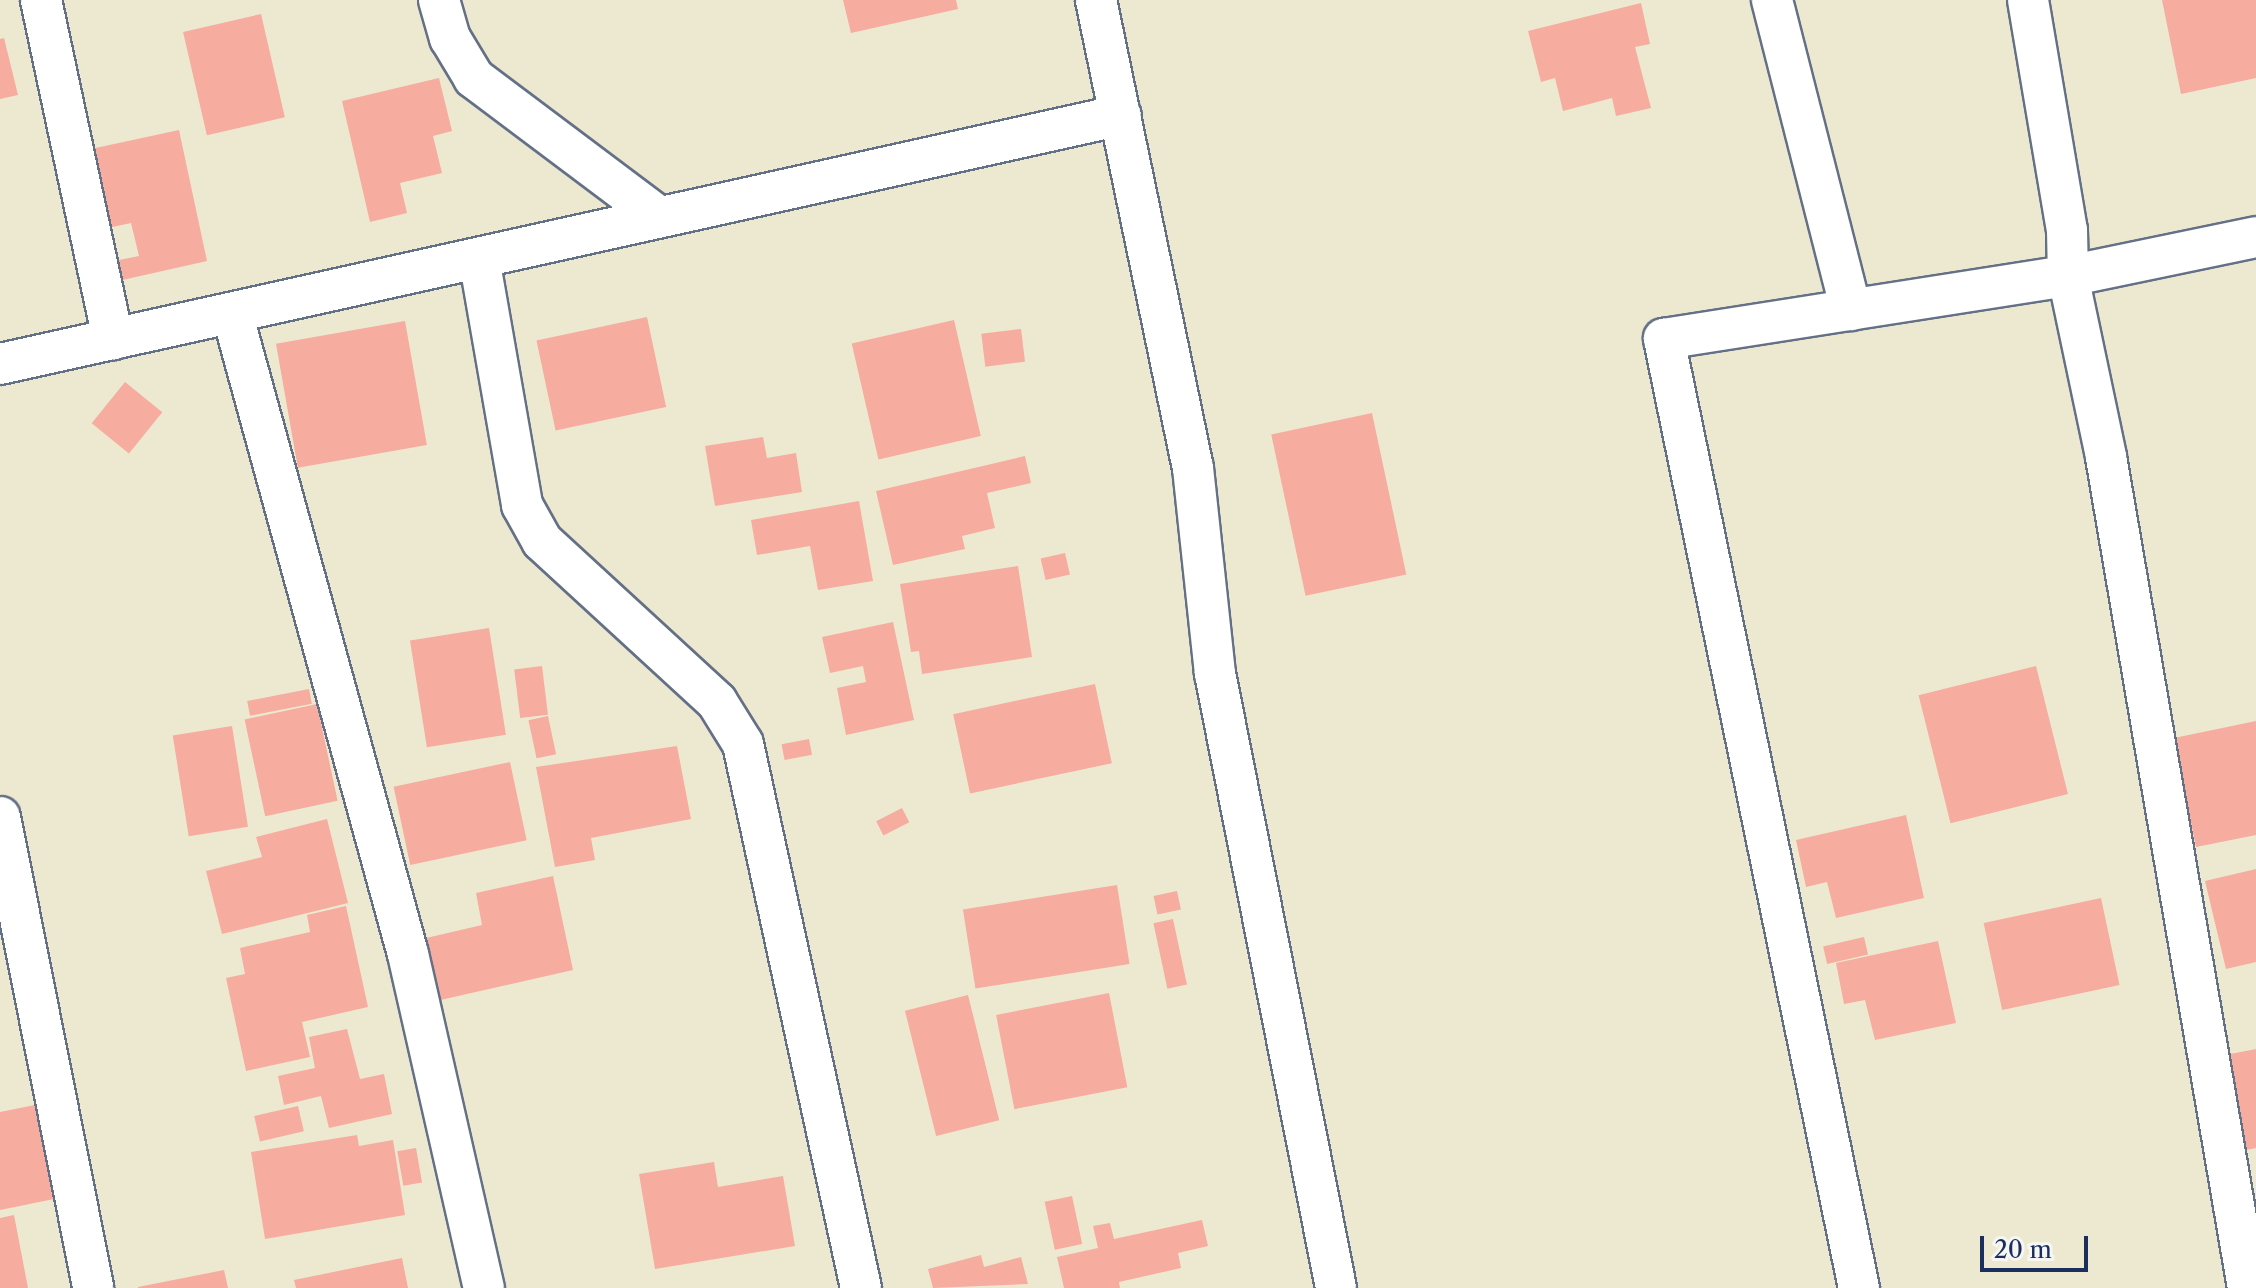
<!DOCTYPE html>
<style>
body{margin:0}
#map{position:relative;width:2256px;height:1288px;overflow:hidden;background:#ede9d1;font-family:"Libre Caslon Text",serif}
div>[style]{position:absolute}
.building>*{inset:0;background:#f6ac9e;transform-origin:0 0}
.roads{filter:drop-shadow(2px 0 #647086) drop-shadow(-2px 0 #647086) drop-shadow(0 2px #647086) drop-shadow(0 -2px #647086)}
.minor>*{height:40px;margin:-20px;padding:0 20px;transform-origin:20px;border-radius:20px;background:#fff}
span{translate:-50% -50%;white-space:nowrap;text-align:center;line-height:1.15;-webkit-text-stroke:6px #f6f6f2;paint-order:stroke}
.scale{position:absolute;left:1980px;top:1236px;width:108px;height:36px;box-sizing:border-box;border:4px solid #1b2f5e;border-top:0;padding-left:10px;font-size:24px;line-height:28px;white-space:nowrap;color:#1b2f5e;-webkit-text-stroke:6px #f6f6f2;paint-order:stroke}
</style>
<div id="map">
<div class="building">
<i style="clip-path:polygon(843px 0,956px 0,958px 9px,851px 33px)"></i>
<i style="clip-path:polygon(2162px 0,2256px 0,2256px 78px,2181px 94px)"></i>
<i style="clip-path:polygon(1641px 3px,1650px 44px,1635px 47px,1651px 108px,1616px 116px,1612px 98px,1563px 111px,1555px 78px,1541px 82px,1528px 31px)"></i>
<i style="left:261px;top:14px;width:106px;height:80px;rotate:77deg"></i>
<i style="clip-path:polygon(4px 38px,18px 95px,0 99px,0 39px)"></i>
<i style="clip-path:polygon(439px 78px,452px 131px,433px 136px,442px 173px,400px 183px,407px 213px,370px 222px,342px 101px)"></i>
<i style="clip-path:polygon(179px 130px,207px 261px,118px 281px,114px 261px,139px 256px,131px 223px,108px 228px,91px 149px)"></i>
<i style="left:647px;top:317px;width:92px;height:113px;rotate:78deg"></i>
<i style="left:954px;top:320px;width:119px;height:105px;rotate:77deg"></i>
<i style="left:405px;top:321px;width:126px;height:131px;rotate:80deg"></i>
<i style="left:1021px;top:329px;width:33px;height:40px;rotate:83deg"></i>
<i style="left:125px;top:382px;width:48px;height:53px;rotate:39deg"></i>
<i style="left:1372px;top:413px;width:165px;height:103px;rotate:78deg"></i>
<i style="clip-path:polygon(763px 437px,767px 458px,796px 453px,802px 492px,715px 506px,705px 446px)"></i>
<i style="clip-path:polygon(1025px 456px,1031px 483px,987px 493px,995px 528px,962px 536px,965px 549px,893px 565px,876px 491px)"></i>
<i style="clip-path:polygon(859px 501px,873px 581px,818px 590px,810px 546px,757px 555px,751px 520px)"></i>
<i style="left:1065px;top:553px;width:22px;height:25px;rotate:77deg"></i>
<i style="clip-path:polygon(1018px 566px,1032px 657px,922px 674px,919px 651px,911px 652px,900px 584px)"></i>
<i style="clip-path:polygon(893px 622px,914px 720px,846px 735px,837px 688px,866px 682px,863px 666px,830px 673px,822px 637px)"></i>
<i style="left:489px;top:628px;width:108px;height:80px;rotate:81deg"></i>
<i style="left:542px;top:666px;width:49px;height:28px;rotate:83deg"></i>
<i style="left:2036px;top:666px;width:132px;height:121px;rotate:76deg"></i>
<i style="left:1095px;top:684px;width:81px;height:145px;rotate:78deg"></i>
<i style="left:309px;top:689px;width:15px;height:63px;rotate:79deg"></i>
<i style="left:317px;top:704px;width:99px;height:74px;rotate:78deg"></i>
<i style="left:548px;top:716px;width:39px;height:20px;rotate:78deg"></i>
<i style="clip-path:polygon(2256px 721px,2256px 835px,2196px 847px,2174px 738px)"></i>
<i style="left:232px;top:726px;width:102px;height:60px;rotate:81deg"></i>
<i style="left:809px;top:739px;width:16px;height:28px;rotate:79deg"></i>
<i style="clip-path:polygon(677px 746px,691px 819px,591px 838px,595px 860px,555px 867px,536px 767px)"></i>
<i style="left:510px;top:762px;width:80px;height:119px;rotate:78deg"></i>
<i style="left:902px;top:808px;width:16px;height:29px;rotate:63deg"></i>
<i style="clip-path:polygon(1906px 815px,1924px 898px,1836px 918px,1827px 882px,1806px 887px,1796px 840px)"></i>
<i style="clip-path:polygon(327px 819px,348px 903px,222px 934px,206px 871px,262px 857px,256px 837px)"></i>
<i style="clip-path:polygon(2256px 869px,2256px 962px,2226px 969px,2205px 881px)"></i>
<i style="clip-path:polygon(553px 876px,573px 970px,436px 1001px,422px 939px,482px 925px,476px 893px)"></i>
<i style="left:1117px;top:885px;width:80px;height:156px;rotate:81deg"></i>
<i style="left:1177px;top:891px;width:19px;height:24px;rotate:78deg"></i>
<i style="left:2101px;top:898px;width:89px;height:120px;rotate:78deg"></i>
<i style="clip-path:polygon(346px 906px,368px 1007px,302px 1022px,310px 1057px,246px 1071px,226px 978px,245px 974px,240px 948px,310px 932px,307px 915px)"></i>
<i style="left:1173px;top:919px;width:67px;height:20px;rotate:78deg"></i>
<i style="left:1864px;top:937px;width:18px;height:42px;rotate:77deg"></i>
<i style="clip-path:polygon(1938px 941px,1956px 1023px,1875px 1040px,1865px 1000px,1844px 1004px,1836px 963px)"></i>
<i style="left:1109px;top:993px;width:96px;height:115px;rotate:79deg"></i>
<i style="left:968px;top:995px;width:129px;height:65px;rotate:76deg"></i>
<i style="clip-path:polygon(347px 1029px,360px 1079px,384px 1074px,392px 1114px,329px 1128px,321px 1096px,284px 1105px,278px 1076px,315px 1068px,309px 1037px)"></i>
<i style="clip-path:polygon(2256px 1049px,2256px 1148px,2241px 1151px,2220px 1056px)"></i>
<i style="clip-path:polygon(35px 1105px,54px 1199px,0 1210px,0 1112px)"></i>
<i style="left:298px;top:1106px;width:26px;height:45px;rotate:77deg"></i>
<i style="clip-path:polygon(357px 1135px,359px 1146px,393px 1140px,405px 1215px,265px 1239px,251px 1152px)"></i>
<i style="left:416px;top:1148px;width:35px;height:19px;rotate:80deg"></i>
<i style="clip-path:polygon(714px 1162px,718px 1187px,783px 1176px,795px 1246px,655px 1269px,639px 1174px)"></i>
<i style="left:1072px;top:1196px;width:49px;height:28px;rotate:78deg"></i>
<i style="clip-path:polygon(14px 1215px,28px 1288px,0 1288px,0 1218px)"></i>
<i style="clip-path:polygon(1202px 1220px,1208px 1246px,1178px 1253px,1181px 1268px,1119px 1282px,1120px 1288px,1064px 1288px,1057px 1257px,1098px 1248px,1093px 1226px,1110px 1223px,1114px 1239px)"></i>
<i style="clip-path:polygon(981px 1255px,984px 1267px,1021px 1257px,1028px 1284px,933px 1288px,928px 1269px)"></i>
<i style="clip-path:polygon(402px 1258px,408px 1288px,296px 1288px,294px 1280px)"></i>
<i style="clip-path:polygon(224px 1270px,228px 1288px,138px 1288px,138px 1287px)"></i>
</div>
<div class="roads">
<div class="minor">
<i style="left:41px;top:0;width:347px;rotate:78deg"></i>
<i style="left:439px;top:0;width:40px;rotate:74deg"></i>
<i style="left:450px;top:38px;width:47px;rotate:59deg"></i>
<i style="left:474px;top:78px;width:231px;rotate:36.9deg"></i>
<i style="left:1096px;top:0;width:478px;rotate:78.3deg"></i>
<i style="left:1193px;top:468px;width:206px;rotate:83.9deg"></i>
<i style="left:1215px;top:673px;width:627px;rotate:78.87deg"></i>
<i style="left:1772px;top:0;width:320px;rotate:75.7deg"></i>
<i style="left:2028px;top:0;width:233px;rotate:80.4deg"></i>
<i style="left:2067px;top:230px;width:46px;rotate:88.8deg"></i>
<i style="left:2068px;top:276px;width:185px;rotate:78.1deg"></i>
<i style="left:2106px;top:457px;width:843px;rotate:80.3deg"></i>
<i style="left:479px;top:258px;width:251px;rotate:80.1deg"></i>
<i style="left:522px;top:505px;width:41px;rotate:60.9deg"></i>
<i style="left:542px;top:541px;width:238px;rotate:42.6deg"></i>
<i style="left:717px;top:702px;width:49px;rotate:58.2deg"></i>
<i style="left:743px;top:744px;width:557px;rotate:77.76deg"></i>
<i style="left:232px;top:313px;width:665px;rotate:74.65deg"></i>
<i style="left:408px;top:954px;width:343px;rotate:77.2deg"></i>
<i style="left:0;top:364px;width:1148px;rotate:-12.52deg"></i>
<i style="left:0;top:817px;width:480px;rotate:78.8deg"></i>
<i style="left:1859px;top:1288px;width:969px;rotate:-101.61deg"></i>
<i style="left:1664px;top:339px;width:409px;rotate:-8.9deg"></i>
<i style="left:2068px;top:276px;width:192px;rotate:-11.7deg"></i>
</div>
</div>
<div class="scale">20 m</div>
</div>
